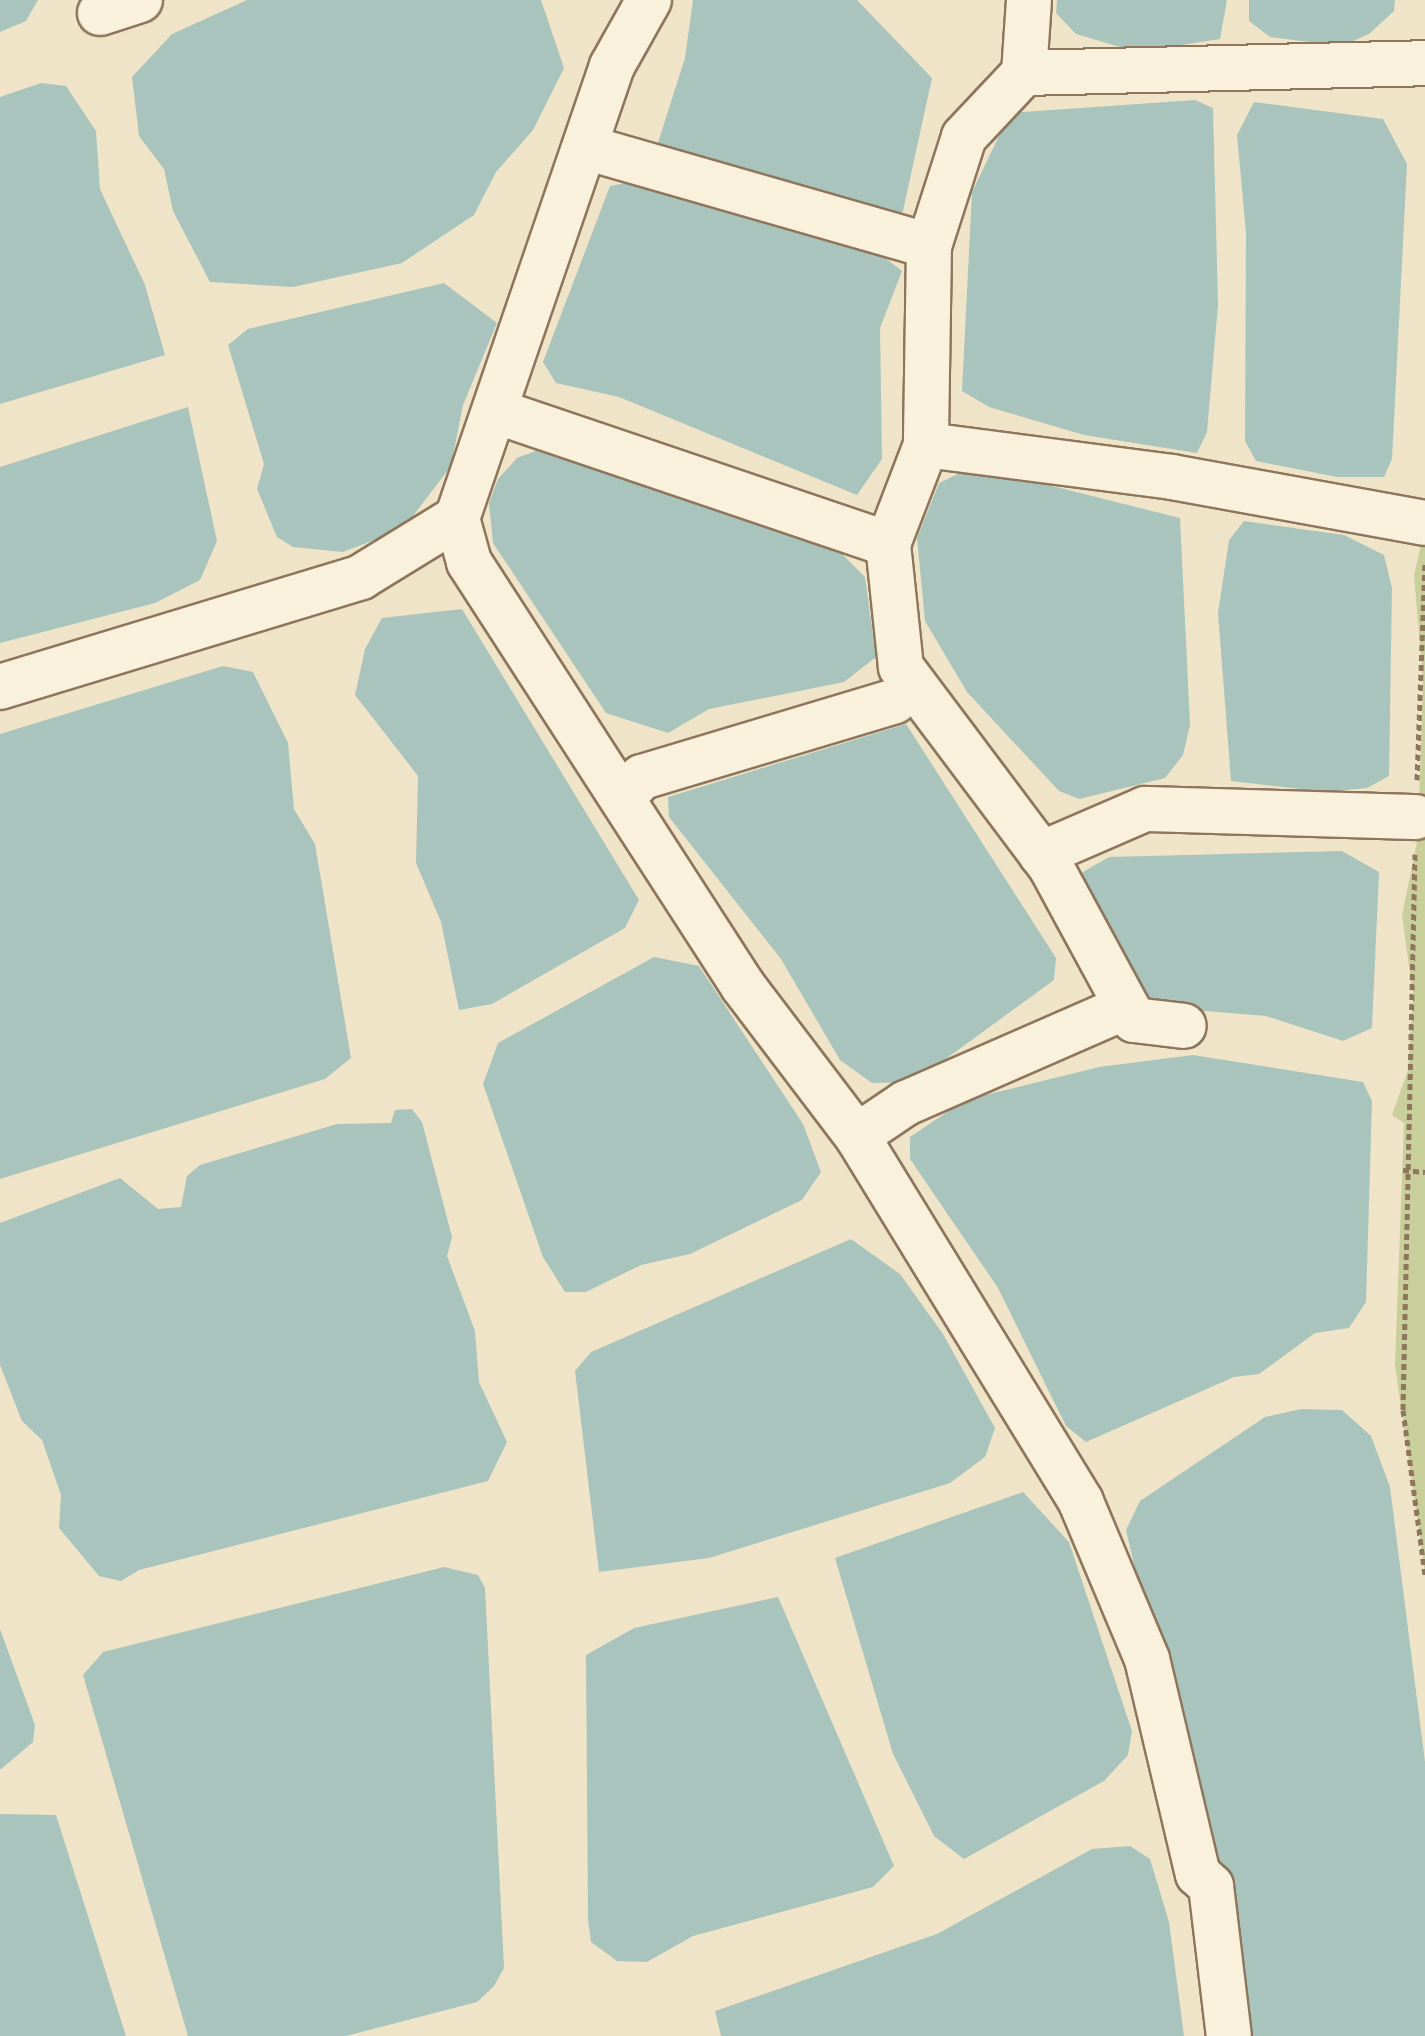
<!DOCTYPE html>
<style>
body{margin:0}
#map{position:relative;width:1425px;height:2036px;overflow:hidden;background:#f0e4c8;font-family:Georgia,serif}
div>[style]{position:absolute}
.green>*{inset:0;background:#c9cf9b}
.water>*{inset:0;background:#a9c4bc}
.path>*{height:5px;margin-top:-2.5px;transform-origin:0;background:repeating-linear-gradient(90deg,#8d765c 0 6px,transparent 0 10px)}
.roads{filter:drop-shadow(2px 0 #8d765c) drop-shadow(-2px 0 #8d765c) drop-shadow(0 2px #8d765c) drop-shadow(0 -2px #8d765c)}
.minor>*{height:44px;margin:-22px;padding:0 22px;transform-origin:22px;border-radius:22px;background:#faf1dc}
span{translate:-50% -50%;white-space:nowrap;text-align:center;line-height:1.15;-webkit-text-stroke:8px #f7eed8;paint-order:stroke}
</style>
<div id="map">
<div class="green">
<i style="clip-path:polygon(1425px 527px,1425px 1573px,1395px 1365px,1404px 1123px,1392px 1115px,1408px 1070px,1413px 996px,1402px 915px,1418px 837px,1423px 682px,1414px 575px)"></i>
</div>
<div class="water">
<i style="clip-path:polygon(0 0,38px 0,26px 21px,0 32px)"></i>
<i style="clip-path:polygon(247px 0,541px 0,564px 68px,533px 130px,496px 172px,474px 215px,402px 263px,293px 287px,210px 282px,173px 211px,164px 169px,139px 136px,132px 77px,172px 34px)"></i>
<i style="clip-path:polygon(693px 0,857px 0,932px 78px,903px 211px,890px 222px,656px 149px,685px 58px)"></i>
<i style="clip-path:polygon(1057px 0,1227px 0,1220px 39px,1137px 52px,1076px 34px,1056px 13px)"></i>
<i style="clip-path:polygon(1249px 0,1395px 0,1394px 11px,1369px 34px,1342px 46px,1270px 37px,1249px 21px)"></i>
<i style="clip-path:polygon(41px 83px,66px 86px,96px 131px,100px 189px,145px 285px,165px 355px,0 404px,0 97px)"></i>
<i style="clip-path:polygon(1195px 100px,1213px 108px,1218px 305px,1207px 432px,1197px 453px,1084px 435px,989px 407px,962px 391px,972px 192px,1010px 113px)"></i>
<i style="clip-path:polygon(1254px 102px,1383px 119px,1407px 164px,1392px 459px,1384px 477px,1337px 477px,1256px 461px,1245px 441px,1246px 233px,1237px 135px)"></i>
<i style="clip-path:polygon(649px 179px,875px 250px,902px 271px,880px 328px,882px 459px,857px 495px,619px 397px,556px 383px,543px 362px,610px 186px)"></i>
<i style="clip-path:polygon(444px 283px,497px 323px,463px 405px,451px 466px,403px 529px,343px 552px,293px 547px,277px 537px,257px 489px,264px 464px,228px 345px,248px 329px)"></i>
<i style="clip-path:polygon(188px 407px,217px 541px,200px 580px,155px 603px,0 643px,0 467px)"></i>
<i style="clip-path:polygon(541px 449px,839px 551px,865px 577px,876px 657px,844px 682px,709px 709px,668px 733px,606px 713px,493px 543px,489px 503px,498px 479px,517px 458px)"></i>
<i style="clip-path:polygon(964px 471px,992px 471px,1180px 518px,1190px 725px,1183px 755px,1165px 778px,1079px 799px,1059px 791px,967px 692px,925px 621px,917px 538px,939px 483px)"></i>
<i style="clip-path:polygon(1244px 521px,1344px 535px,1384px 555px,1392px 588px,1389px 776px,1367px 788px,1328px 792px,1231px 781px,1218px 613px,1229px 540px)"></i>
<i style="clip-path:polygon(462px 609px,639px 900px,625px 928px,492px 1004px,459px 1010px,441px 922px,416px 863px,418px 776px,355px 695px,365px 649px,382px 618px)"></i>
<i style="clip-path:polygon(223px 666px,253px 672px,288px 743px,294px 809px,315px 844px,351px 1058px,325px 1079px,0 1179px,0 734px)"></i>
<i style="clip-path:polygon(906px 724px,1056px 958px,1054px 980px,914px 1082px,872px 1083px,840px 1060px,781px 959px,669px 817px,668px 797px)"></i>
<i style="clip-path:polygon(1342px 851px,1379px 872px,1372px 1028px,1343px 1041px,1266px 1016px,1145px 1006px,1074px 889px,1083px 872px,1109px 857px)"></i>
<i style="clip-path:polygon(654px 957px,699px 966px,803px 1124px,821px 1172px,802px 1200px,690px 1254px,641px 1265px,586px 1292px,565px 1292px,543px 1257px,483px 1084px,498px 1043px)"></i>
<i style="clip-path:polygon(1193px 1055px,1363px 1082px,1372px 1101px,1366px 1302px,1349px 1328px,1315px 1333px,1259px 1374px,1234px 1377px,1086px 1442px,1066px 1426px,998px 1288px,910px 1159px,910px 1137px,965px 1100px,1099px 1067px)"></i>
<i style="clip-path:polygon(412px 1109px,422px 1122px,452px 1237px,447px 1256px,475px 1331px,479px 1382px,507px 1442px,488px 1481px,139px 1570px,121px 1581px,99px 1576px,59px 1528px,61px 1495px,42px 1440px,22px 1421px,0 1365px,0 1223px,120px 1178px,158px 1209px,181px 1207px,187px 1176px,200px 1165px,337px 1124px,391px 1123px,395px 1110px)"></i>
<i style="clip-path:polygon(851px 1239px,900px 1274px,943px 1334px,995px 1428px,985px 1457px,950px 1483px,709px 1558px,599px 1572px,575px 1371px,591px 1352px)"></i>
<i style="clip-path:polygon(1301px 1409px,1342px 1410px,1371px 1436px,1390px 1487px,1425px 1762px,1425px 2036px,1244px 2036px,1126px 1530px,1140px 1501px,1265px 1417px)"></i>
<i style="clip-path:polygon(1023px 1492px,1069px 1542px,1132px 1731px,1128px 1755px,1104px 1781px,964px 1859px,934px 1836px,893px 1754px,835px 1558px)"></i>
<i style="clip-path:polygon(444px 1567px,478px 1575px,485px 1588px,504px 1968px,494px 1986px,477px 2002px,346px 2036px,188px 2036px,83px 1675px,103px 1652px)"></i>
<i style="clip-path:polygon(778px 1597px,894px 1866px,873px 1887px,693px 1936px,647px 1962px,617px 1961px,591px 1942px,588px 1920px,586px 1655px,634px 1628px)"></i>
<i style="clip-path:polygon(0 1629px,35px 1725px,33px 1742px,0 1770px)"></i>
<i style="clip-path:polygon(0 1814px,56px 1815px,126px 2036px,0 2036px)"></i>
<i style="clip-path:polygon(1130px 1846px,1150px 1859px,1169px 1922px,1184px 2036px,721px 2036px,715px 2011px,937px 1934px,1092px 1849px)"></i>
</div>
<div class="path">
<i style="left:1417px;top:780px;width:218px;rotate:-87.9deg"></i>
<i style="left:1415px;top:854px;width:556px;rotate:91.24deg"></i>
<i style="left:1403px;top:1410px;width:166px;rotate:82.4deg"></i>
<i style="left:1403px;top:1170px;width:22px;rotate:5deg"></i>
</div>
<div class="roads">
<div class="minor">
<i style="left:649px;top:0;width:76px;rotate:119.3deg"></i>
<i style="left:612px;top:66px;width:478px;rotate:108.9deg"></i>
<i style="left:457px;top:518px;width:46px;rotate:74.7deg"></i>
<i style="left:469px;top:562px;width:505px;rotate:57.13deg"></i>
<i style="left:743px;top:986px;width:188px;rotate:52.8deg"></i>
<i style="left:857px;top:1136px;width:429px;rotate:58.5deg"></i>
<i style="left:1081px;top:1502px;width:170px;rotate:67.2deg"></i>
<i style="left:1147px;top:1659px;width:221px;rotate:76.7deg"></i>
<i style="left:1198px;top:1874px;width:18px;rotate:43deg"></i>
<i style="left:1211px;top:1886px;width:151px;rotate:83.2deg"></i>
<i style="left:1029px;top:0;width:73px;rotate:93.9deg"></i>
<i style="left:1024px;top:73px;width:88px;rotate:133.2deg"></i>
<i style="left:964px;top:137px;width:114px;rotate:107.8deg"></i>
<i style="left:929px;top:246px;width:199px;rotate:90.9deg"></i>
<i style="left:926px;top:445px;width:106px;rotate:111deg"></i>
<i style="left:888px;top:544px;width:124px;rotate:84deg"></i>
<i style="left:901px;top:667px;width:250px;rotate:53.1deg"></i>
<i style="left:1051px;top:867px;width:174px;rotate:61.5deg"></i>
<i style="left:1134px;top:1020px;width:50px;rotate:6.8deg"></i>
<i style="left:100px;top:13px;width:42px;rotate:-18deg"></i>
<i style="left:1024px;top:73px;width:401px;rotate:-1.4deg"></i>
<i style="left:588px;top:148px;width:355px;rotate:16deg"></i>
<i style="left:498px;top:412px;width:412px;rotate:18.7deg"></i>
<i style="left:926px;top:445px;width:248px;rotate:7.4deg"></i>
<i style="left:1172px;top:477px;width:257px;rotate:10.3deg"></i>
<i style="left:0;top:687px;width:377px;rotate:-16.9deg"></i>
<i style="left:361px;top:577px;width:113px;rotate:-31.6deg"></i>
<i style="left:624px;top:796px;width:26px;rotate:-47deg"></i>
<i style="left:642px;top:777px;width:264px;rotate:-16.7deg"></i>
<i style="left:1041px;top:854px;width:113px;rotate:-23.4deg"></i>
<i style="left:1145px;top:809px;width:271px;rotate:1.7deg"></i>
<i style="left:857px;top:1136px;width:59px;rotate:-34deg"></i>
<i style="left:906px;top:1103px;width:240px;rotate:-23.6deg"></i>
</div>
</div>
</div>
